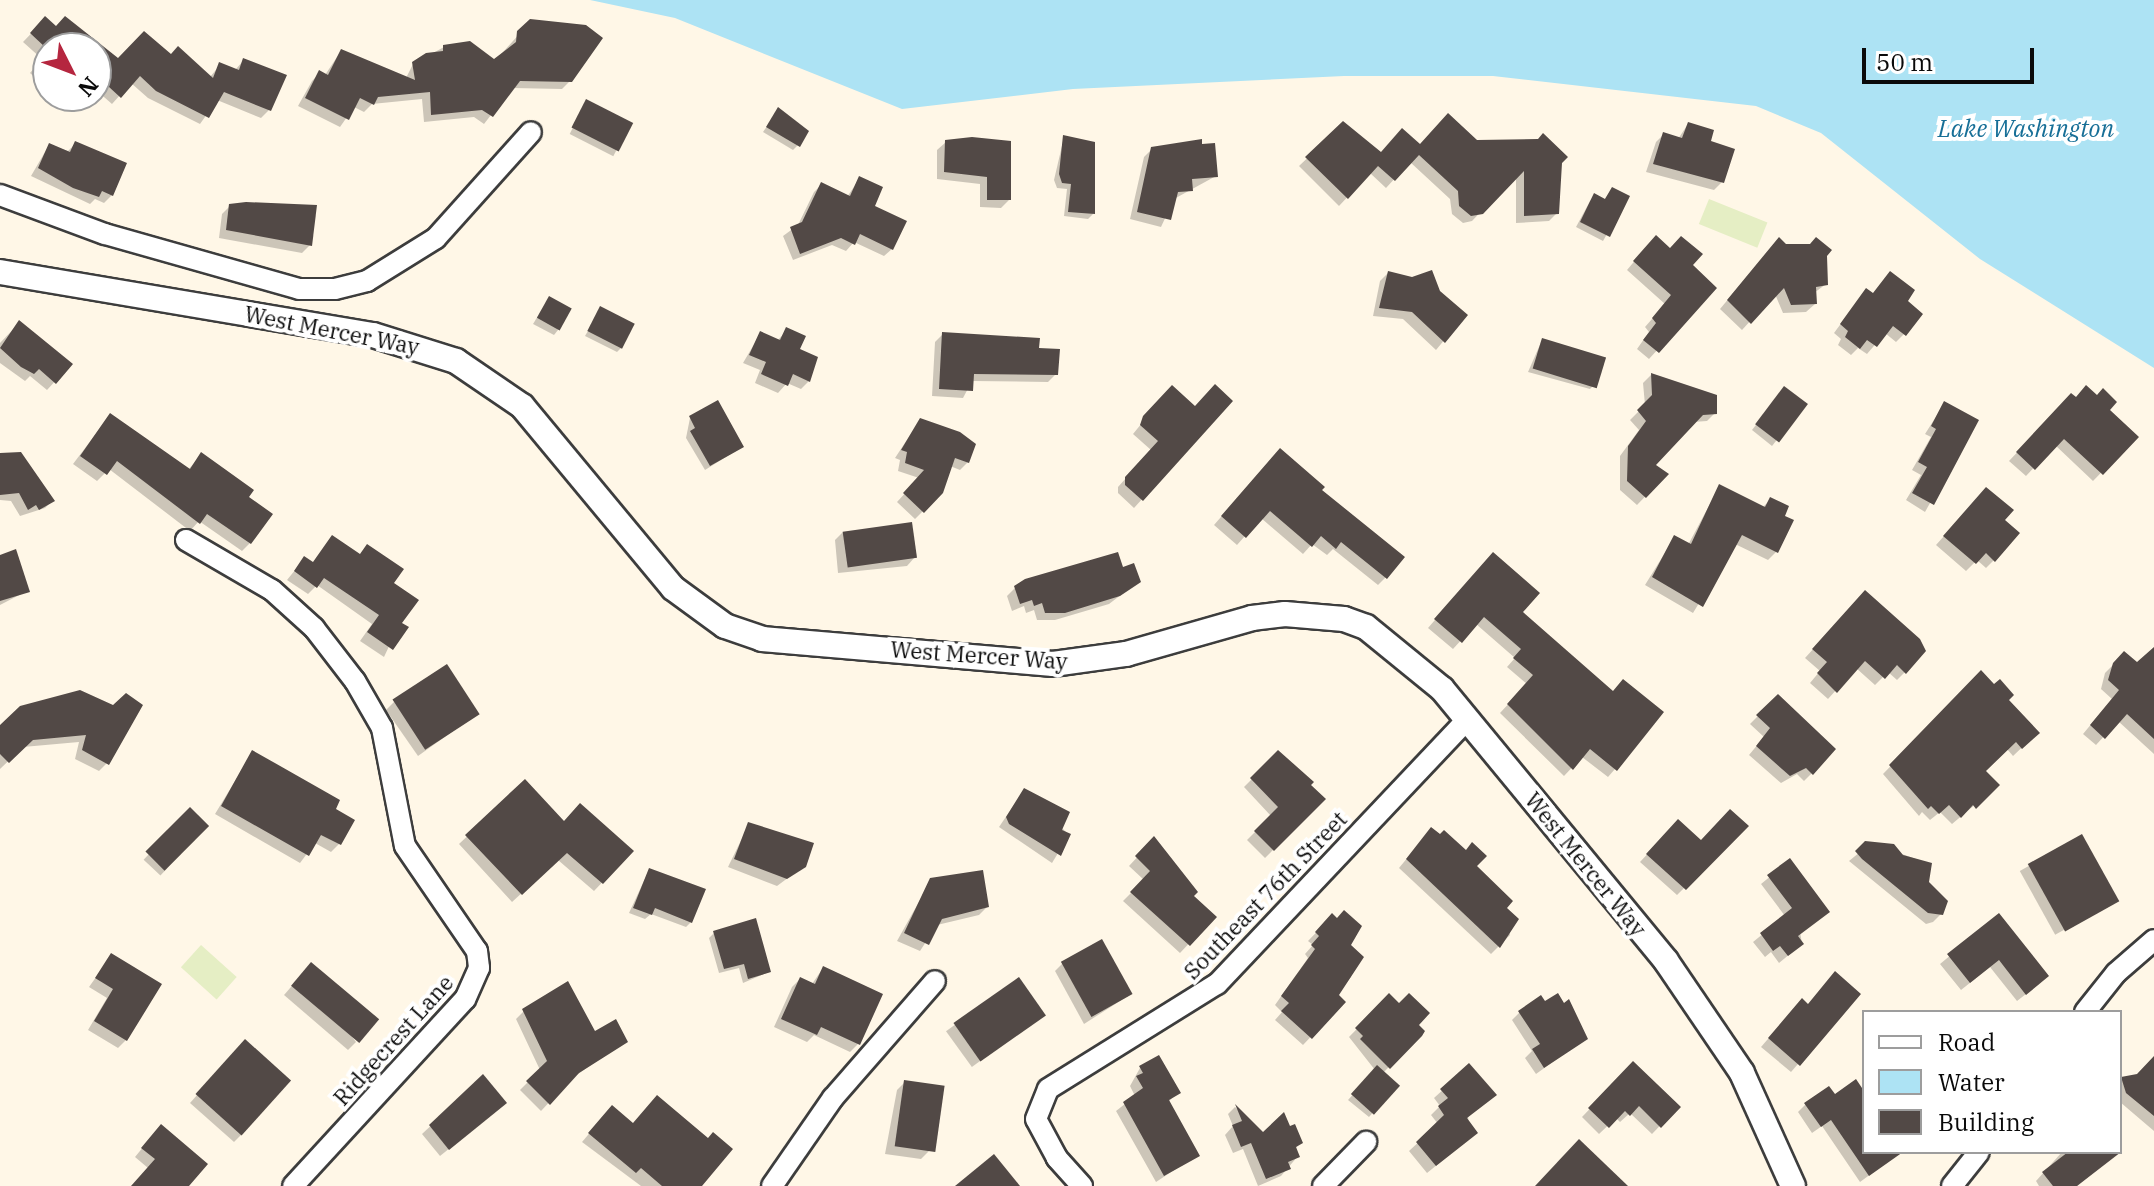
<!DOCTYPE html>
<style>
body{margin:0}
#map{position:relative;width:2154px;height:1186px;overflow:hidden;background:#fff7e7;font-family:"IBM Plex Serif",serif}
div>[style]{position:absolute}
.pitch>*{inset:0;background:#e5eec4;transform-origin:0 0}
.water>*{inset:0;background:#ade3f4}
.shadow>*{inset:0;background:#0003;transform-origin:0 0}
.building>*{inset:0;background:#524946;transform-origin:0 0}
.roads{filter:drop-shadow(2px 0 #3d3d3d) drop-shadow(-2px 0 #3d3d3d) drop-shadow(0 2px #3d3d3d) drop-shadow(0 -2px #3d3d3d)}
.minor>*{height:20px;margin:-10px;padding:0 10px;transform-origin:10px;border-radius:10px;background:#fff}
.tertiary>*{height:24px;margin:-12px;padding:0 12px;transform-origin:12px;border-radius:12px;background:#fff}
span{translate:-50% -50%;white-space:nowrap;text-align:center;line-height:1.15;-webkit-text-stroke:8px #fff;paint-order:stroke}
.street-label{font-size:22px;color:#0a0a0a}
.water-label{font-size:24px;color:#176f97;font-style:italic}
.legend{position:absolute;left:1862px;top:1010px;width:260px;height:144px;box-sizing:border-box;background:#fff;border:2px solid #9d9d9d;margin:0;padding:10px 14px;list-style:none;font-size:24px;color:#0a0a0a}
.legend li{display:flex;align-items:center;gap:16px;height:40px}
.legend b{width:40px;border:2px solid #9d9d9d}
.north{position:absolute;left:32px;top:32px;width:80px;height:80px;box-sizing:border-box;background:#fff;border:2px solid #9d9d9d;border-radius:50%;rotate:132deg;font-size:22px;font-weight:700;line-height:32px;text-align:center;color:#0a0a0a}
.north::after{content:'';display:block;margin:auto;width:28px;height:36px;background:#b5263f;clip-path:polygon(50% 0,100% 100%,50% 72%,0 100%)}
.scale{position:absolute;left:1862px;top:48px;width:172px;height:36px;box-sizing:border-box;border:4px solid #0a0a0a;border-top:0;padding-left:10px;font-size:24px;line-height:28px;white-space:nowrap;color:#0a0a0a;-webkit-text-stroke:6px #fff;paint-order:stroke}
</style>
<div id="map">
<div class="pitch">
<i style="left:1709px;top:199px;width:63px;height:27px;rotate:22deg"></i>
<i style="left:201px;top:945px;width:48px;height:30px;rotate:42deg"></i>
</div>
<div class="water">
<i style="clip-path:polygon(590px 0,2154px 0,2154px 368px,1980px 259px,1821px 133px,1756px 106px,1493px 76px,1344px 76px,1073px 89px,902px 109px,675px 18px)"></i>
</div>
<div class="shadow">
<i style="clip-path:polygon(46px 18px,56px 28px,65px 19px,118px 60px,171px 56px,210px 77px,220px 65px,235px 70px,244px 60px,269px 110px,261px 118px,217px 100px,200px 124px,148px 98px,131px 83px,112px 104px,96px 90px,96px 48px,48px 48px,48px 89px,30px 73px,42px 59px,23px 42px)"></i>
<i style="clip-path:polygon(531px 21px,570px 81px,562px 89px,512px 88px,484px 124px,474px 117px,424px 122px,422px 99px,372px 104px,364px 112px,354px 107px,340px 127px,298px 106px,312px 81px,320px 73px,325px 75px,341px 51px,406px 78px,413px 64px,444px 47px,494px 62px)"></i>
<i style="left:586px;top:102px;width:49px;height:36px;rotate:27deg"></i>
<i style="clip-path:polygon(778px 110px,798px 145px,793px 150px,763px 132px)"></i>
<i style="clip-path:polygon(1343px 124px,1381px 154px,1477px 142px,1560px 162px,1557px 213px,1549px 221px,1516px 223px,1516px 175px,1472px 221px,1463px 223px,1452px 214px,1450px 199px,1410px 162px,1386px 188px,1370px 173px,1339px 206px,1299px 166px)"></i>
<i style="clip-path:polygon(1688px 124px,1708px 142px,1722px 182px,1714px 190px,1646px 172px,1656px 142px,1664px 134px,1678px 139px)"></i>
<i style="clip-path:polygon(1064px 137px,1093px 214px,1088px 219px,1064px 216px,1067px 189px,1057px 188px,1054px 180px)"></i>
<i style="clip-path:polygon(946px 142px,1009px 143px,1009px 200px,1001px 208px,980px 207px,980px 184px,937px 179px,937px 150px)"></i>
<i style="clip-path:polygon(76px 143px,112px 195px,104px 203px,95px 199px,90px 204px,31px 176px,49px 145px,68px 151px)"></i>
<i style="clip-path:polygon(1152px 149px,1216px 176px,1174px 199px,1161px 227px,1130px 219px,1144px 157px)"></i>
<i style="clip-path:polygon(860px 178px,892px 249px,884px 256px,854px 242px,846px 251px,832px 245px,793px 260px,783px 236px,798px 225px,814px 192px,821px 185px,847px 197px)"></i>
<i style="clip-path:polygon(1612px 189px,1628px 197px,1603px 241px,1576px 227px,1590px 201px,1595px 196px,1604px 200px)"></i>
<i style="clip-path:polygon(230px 206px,310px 245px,302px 253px,219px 238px,222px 214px)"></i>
<i style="clip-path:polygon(1648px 245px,1690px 266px,1714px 288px,1649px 359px,1637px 349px,1649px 332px,1645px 327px,1665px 304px,1627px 270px)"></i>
<i style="clip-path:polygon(1771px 248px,1825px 255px,1826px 284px,1814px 293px,1815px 304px,1806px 312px,1783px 313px,1775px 294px,1742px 330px,1720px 309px)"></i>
<i style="clip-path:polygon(1388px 273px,1438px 292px,1465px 315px,1436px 350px,1403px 319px,1373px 316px,1380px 281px)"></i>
<i style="clip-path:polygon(1872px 295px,1905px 301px,1904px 334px,1896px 342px,1885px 333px,1867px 354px,1858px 348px,1851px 355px,1838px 345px,1841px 339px,1834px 333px,1859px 299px)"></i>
<i style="clip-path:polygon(549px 298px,558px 330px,554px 335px,533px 324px)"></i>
<i style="clip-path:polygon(601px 309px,622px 347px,617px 352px,585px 336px)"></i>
<i style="clip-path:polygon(19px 323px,71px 364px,47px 390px,30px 376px,25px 381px,0 363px,0 343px)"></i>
<i style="clip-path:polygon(787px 330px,809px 381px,801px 389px,787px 383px,778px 393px,755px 383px,760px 370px,743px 363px,760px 334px,777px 341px)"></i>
<i style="clip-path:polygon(943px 334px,1056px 374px,1048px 382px,972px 381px,963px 398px,932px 396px,935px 342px)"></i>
<i style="clip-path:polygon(1542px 340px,1595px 384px,1590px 389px,1528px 372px)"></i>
<i style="clip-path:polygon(1651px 375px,1715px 413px,1707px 421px,1693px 422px,1653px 465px,1666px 475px,1637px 505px,1620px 490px,1620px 456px,1639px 430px,1630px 420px,1645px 405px,1643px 383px)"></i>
<i style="clip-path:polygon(1780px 394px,1805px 405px,1772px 446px,1752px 430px)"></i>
<i style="clip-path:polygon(2071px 395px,2107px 410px,2136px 437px,2093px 481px,2055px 445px,2026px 476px,2009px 461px)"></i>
<i style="clip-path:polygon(1164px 396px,1195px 409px,1231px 401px,1134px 508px,1118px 493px,1118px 487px,1151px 450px,1133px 434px)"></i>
<i style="clip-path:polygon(1944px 404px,1976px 421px,1925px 512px,1906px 500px,1921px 475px,1912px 470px,1931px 437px,1925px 434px)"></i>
<i style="clip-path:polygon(110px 415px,188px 470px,201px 455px,246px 498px,250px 543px,242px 551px,199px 521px,190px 531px,109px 469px,97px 481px,73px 464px)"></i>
<i style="clip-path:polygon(690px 418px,742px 447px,705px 470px,686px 438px)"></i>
<i style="clip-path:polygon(920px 420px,968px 462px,960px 470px,950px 466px,942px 492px,915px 519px,897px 502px,919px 478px,898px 471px,900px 460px,895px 458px)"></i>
<i style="clip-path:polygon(0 455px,53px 500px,45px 508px,20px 516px,11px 501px,0 500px)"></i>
<i style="clip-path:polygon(1272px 458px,1319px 490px,1386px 577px,1378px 585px,1333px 549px,1327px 555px,1312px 544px,1303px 554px,1261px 518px,1237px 545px,1214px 525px)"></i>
<i style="clip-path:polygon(1719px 487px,1762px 508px,1771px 499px,1776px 552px,1768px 560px,1735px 544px,1693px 613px,1645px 585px,1674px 538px,1688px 545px)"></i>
<i style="clip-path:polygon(1979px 497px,2002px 520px,1994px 560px,1986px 568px,1977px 560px,1966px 571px,1936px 545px)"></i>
<i style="clip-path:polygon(843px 532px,915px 557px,907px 566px,838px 573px,835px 540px)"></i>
<i style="clip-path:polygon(332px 538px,391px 583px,400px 623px,384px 657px,360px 641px,372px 624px,317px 585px,308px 594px,287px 580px,304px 559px,312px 564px)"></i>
<i style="clip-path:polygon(1116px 554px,1122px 570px,1138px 582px,1109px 604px,1055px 620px,1037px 620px,1034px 610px,1026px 613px,1024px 606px,1012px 611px,1007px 596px,1015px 588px)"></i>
<i style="clip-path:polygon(0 557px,27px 591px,0 605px)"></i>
<i style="clip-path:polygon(1485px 562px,1521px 612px,1612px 693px,1615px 769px,1608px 777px,1582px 757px,1564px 776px,1500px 713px,1527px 684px,1507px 667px,1515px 658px,1476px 624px,1453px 649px,1428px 628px)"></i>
<i style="clip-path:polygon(1858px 600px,1905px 672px,1897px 680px,1888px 672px,1875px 685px,1856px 668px,1828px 699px,1810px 683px,1820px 671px,1805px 658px)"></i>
<i style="clip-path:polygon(2154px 650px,2154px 754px,2118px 721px,2096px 745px,2083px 734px,2112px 699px,2101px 689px,2105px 673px,2124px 654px,2137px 665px)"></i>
<i style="clip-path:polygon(1981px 673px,2037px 733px,2013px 756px,2007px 749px,1984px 771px,1989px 793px,1952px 824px,1940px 812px,1930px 820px,1922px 812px,1919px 816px,1883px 774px)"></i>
<i style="clip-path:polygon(80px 692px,107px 763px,99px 771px,75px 759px,79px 742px,23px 747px,0 769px,0 728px)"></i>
<i style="clip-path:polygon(1778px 696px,1812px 773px,1804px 781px,1797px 774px,1781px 783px,1749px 755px,1764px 737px,1750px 724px)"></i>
<i style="clip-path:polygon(394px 702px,477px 714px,418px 756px,386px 710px)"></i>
<i style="clip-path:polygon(252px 753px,333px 810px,339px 844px,331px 852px,315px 843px,300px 863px,215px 814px)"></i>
<i style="clip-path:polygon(1278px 753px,1323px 799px,1265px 858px,1247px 840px,1271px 816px,1244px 787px)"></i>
<i style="clip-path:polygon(525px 782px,564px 823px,631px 852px,594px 891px,558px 860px,512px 902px,459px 844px)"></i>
<i style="clip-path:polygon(1024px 790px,1069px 835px,1052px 863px,999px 827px)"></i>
<i style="left:190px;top:810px;width:23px;height:68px;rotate:43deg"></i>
<i style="clip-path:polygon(1678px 821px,1701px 842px,1746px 827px,1677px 895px,1640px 862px)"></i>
<i style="clip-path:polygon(749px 824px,804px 866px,777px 886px,728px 867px)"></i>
<i style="clip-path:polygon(1431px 829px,1475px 866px,1504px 908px,1510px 935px,1491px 954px,1399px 868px)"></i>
<i style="left:2081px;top:837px;width:73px;height:70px;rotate:61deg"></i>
<i style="clip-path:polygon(1154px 839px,1192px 896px,1214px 917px,1180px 953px,1123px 901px,1144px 880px,1129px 866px)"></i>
<i style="clip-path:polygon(1871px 843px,1930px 864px,1927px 883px,1941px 914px,1933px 922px,1926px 924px,1849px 861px)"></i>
<i style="clip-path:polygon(1789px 861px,1802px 944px,1779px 963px,1771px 952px,1765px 957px,1753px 942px,1785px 916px,1761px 884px)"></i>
<i style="clip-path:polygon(649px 870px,691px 922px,686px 927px,651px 914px,645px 919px,629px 913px)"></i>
<i style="clip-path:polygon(931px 880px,987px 907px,979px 915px,937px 925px,920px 951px,897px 941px)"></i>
<i style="clip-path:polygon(1332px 916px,1348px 945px,1346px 972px,1351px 977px,1336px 995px,1344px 1002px,1303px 1045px,1275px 1020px,1282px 1012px,1275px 1005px,1308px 958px,1305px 954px,1313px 945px,1308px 941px)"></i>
<i style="clip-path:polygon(1998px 916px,2039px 984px,2017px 1001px,1990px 967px,1961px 990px,1940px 964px)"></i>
<i style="clip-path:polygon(714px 933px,769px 972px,743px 983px,739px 968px,719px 973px,709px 938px)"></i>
<i style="clip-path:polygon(111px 956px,126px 1040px,118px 1048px,88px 1030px,107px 998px,89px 987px)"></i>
<i style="clip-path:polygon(1063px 963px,1131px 994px,1084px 1024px,1055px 971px)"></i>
<i style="clip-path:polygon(823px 968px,858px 1044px,850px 1052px,814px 1035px,807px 1042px,774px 1027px,792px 987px,800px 979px,812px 984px)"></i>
<i style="clip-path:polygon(304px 972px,356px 1042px,348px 1050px,284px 995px)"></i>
<i style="left:1018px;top:979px;width:44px;height:89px;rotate:54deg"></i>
<i style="clip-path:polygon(1389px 996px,1420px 1035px,1383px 1073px,1397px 1086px,1369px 1117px,1348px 1100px,1375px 1070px,1349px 1037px)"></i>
<i style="clip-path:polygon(1794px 1009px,1798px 1064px,1791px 1072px,1761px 1047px)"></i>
<i style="clip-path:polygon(524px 1011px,595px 1033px,625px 1041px,571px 1079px,541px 1111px,520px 1090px,540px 1070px,516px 1019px)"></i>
<i style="clip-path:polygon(1520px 1012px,1586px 1038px,1536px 1074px,1525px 1058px,1532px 1051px,1512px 1020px)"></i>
<i style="clip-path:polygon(237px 1050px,242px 1134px,234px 1142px,190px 1103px)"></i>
<i style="clip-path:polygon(2154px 1058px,2154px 1131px,2120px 1102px,2120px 1082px,2137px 1076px)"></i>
<i style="clip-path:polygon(1633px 1064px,1678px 1107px,1652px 1134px,1630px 1113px,1620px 1122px,1616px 1118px,1599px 1134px,1582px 1117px)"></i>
<i style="clip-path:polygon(1469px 1066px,1468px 1140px,1427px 1173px,1409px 1151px,1438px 1124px,1431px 1115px,1440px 1106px,1434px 1098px)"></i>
<i style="clip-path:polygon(1140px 1068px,1179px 1092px,1168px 1102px,1197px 1155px,1156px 1182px,1116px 1111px,1135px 1096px,1130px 1086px)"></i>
<i style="clip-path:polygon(483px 1077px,496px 1111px,440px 1156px,422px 1134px)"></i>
<i style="clip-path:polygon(905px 1082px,929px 1151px,921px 1159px,885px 1154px,897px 1090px)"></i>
<i style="clip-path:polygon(1864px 1095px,1864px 1152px,1901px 1152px,1860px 1182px,1822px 1126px,1812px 1133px,1798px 1112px,1806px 1104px,1834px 1097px)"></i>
<i style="clip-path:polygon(1235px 1107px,1263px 1134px,1300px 1143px,1295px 1149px,1298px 1156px,1281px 1176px,1258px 1186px,1243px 1149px,1233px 1153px,1225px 1135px,1233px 1126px,1228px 1114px)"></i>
<i style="clip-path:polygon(604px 1116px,633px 1126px,699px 1186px,641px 1186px,582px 1142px)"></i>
<i style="clip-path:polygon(153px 1135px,186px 1186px,133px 1186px,148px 1168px,135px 1157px)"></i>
<i style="clip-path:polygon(2062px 1152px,2119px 1152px,2077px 1186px,2039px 1186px,2036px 1181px)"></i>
</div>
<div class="building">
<i style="clip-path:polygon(45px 16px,56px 26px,65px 16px,118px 58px,144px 31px,171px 54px,178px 46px,213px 78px,219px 62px,239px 70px,243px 58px,287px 75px,271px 111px,224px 92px,209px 118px,156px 91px,140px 76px,121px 98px,96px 75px,96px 48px,46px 48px,30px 33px)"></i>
<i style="clip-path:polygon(530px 19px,586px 25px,603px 38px,572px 82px,520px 81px,493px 117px,482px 110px,431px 115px,430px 92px,378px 97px,374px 105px,360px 98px,349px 120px,305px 98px,319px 70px,328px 75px,341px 49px,415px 80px,412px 62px,426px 53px,443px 51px,443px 45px,470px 41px,494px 59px,516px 42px,517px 31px)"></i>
<i style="left:586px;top:99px;width:53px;height:32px;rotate:27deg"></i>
<i style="clip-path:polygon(778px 107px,809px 131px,800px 147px,766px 127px)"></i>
<i style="clip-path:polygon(1448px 113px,1477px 140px,1538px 139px,1543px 133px,1568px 157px,1562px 163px,1559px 214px,1524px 216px,1524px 171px,1483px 214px,1471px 216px,1459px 206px,1458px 191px,1419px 155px,1395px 181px,1378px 166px,1348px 199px,1305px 157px,1343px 121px,1381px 152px,1402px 128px,1420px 144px)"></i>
<i style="clip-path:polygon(1688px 122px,1714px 130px,1711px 141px,1735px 149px,1724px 183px,1653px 164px,1663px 132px,1682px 138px)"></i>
<i style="clip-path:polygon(1063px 135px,1095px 142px,1095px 214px,1068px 212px,1071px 184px,1062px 183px,1059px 174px)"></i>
<i style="clip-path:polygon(972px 137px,1011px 141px,1011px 200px,987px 200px,987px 177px,944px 172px,945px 140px)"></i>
<i style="clip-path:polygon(1202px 139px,1202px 144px,1215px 143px,1218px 177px,1192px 179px,1193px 191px,1178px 192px,1171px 220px,1137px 212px,1151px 147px)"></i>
<i style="clip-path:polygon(75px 141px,127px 163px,113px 196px,102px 191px,99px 197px,73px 188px,38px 168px,49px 143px,70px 152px)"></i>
<i style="clip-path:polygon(859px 176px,883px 187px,875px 206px,907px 221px,893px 250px,860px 234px,855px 245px,841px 238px,800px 254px,790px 227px,802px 222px,821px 182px,850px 196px)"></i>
<i style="clip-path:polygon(1612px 187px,1630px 196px,1610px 237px,1580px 222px,1594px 193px,1605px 199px)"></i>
<i style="clip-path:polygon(246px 202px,317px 205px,312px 246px,226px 230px,229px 204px)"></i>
<i style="clip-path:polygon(1656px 235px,1670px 248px,1681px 236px,1703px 254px,1693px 265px,1717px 288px,1659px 353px,1643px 340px,1656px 323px,1652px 318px,1671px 295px,1633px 261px)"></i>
<i style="clip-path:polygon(1779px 237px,1786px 244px,1810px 244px,1816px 237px,1832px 250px,1827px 256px,1828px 285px,1816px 287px,1817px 304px,1791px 305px,1784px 288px,1751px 324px,1727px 300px)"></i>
<i style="clip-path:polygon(1432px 270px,1440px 291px,1468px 315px,1445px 343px,1412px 312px,1379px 308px,1388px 271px,1412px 277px)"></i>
<i style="clip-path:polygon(1890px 271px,1915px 290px,1908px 301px,1923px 314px,1906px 336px,1893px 326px,1877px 347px,1867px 340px,1860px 349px,1845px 337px,1848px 331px,1840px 324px,1866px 288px,1873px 293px)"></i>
<i style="left:549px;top:296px;width:26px;height:25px;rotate:29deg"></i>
<i style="left:600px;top:306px;width:39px;height:28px;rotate:27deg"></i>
<i style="clip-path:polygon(19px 320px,73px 364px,56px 384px,39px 369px,34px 374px,21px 367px,0 348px)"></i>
<i style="clip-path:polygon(786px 327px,806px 336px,800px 349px,818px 357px,810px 382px,793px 374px,788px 386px,761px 374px,766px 362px,749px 355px,760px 331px,780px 340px)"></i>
<i style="clip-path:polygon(942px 332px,1040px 338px,1039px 348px,1060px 349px,1058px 375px,974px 374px,973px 391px,939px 389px)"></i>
<i style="left:1542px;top:338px;width:67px;height:32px;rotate:17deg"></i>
<i style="clip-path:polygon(1651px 373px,1717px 395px,1717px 414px,1703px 415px,1656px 465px,1669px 474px,1646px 498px,1627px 481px,1628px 446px,1646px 421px,1637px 410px,1652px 395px)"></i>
<i style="clip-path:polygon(1215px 384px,1233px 401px,1143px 501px,1125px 485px,1125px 477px,1158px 441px,1140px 425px,1143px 416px,1172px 385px,1195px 406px)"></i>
<i style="clip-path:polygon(2086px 385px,2097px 395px,2103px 388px,2117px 402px,2110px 410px,2139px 437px,2103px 475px,2064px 439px,2035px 470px,2016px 452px,2071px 393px,2076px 397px)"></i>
<i style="left:1784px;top:386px;width:30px;height:48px;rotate:37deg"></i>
<i style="clip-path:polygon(718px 400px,744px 447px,710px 466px,690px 431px,695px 428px,689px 416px)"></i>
<i style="clip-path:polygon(1944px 401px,1979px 420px,1934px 505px,1912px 493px,1927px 467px,1918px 462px,1936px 429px,1931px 426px)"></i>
<i style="clip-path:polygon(110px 413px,190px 469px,201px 452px,254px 490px,249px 497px,273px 514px,251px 544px,207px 514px,200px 524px,117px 461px,107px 475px,80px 456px)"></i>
<i style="clip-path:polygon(920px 418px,960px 432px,976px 444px,969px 463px,955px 458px,943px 493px,924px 513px,903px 493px,924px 470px,905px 463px,907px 452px,901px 450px)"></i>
<i style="clip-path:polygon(1280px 448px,1325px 487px,1322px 490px,1405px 557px,1387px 579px,1341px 542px,1336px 549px,1321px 536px,1312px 547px,1270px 511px,1246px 538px,1221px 516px)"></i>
<i style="clip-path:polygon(21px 452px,55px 501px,39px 510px,36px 505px,28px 510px,19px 493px,0 495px,0 453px)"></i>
<i style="clip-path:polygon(1719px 484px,1765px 507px,1770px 497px,1789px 506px,1785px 516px,1794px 520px,1778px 553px,1742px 535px,1703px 607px,1652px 577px,1674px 535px,1691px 544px)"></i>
<i style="clip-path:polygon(1986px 487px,2014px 510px,2005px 520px,2020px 533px,1995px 562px,1986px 553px,1976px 564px,1943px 536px)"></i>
<i style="left:912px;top:522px;width:36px;height:70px;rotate:82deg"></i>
<i style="clip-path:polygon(332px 535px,360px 554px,367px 544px,404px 569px,394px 583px,419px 600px,402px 623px,409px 627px,393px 650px,367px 632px,379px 615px,324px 578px,317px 588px,294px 571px,304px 556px,313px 562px)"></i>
<i style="clip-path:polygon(16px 549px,30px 592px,0 601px,0 555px)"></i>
<i style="clip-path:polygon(1118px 552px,1123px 567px,1134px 563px,1141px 582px,1120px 596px,1065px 613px,1045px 613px,1042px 603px,1034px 606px,1032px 600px,1020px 604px,1014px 586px,1025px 579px)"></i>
<i style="clip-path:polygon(1493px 552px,1540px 593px,1523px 612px,1613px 691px,1623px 679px,1664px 712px,1617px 771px,1590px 749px,1573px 770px,1507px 704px,1533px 675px,1513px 658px,1521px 649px,1484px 617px,1462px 643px,1434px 619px)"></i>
<i style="clip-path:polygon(1865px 590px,1920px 639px,1926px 651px,1906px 674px,1897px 665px,1885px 679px,1865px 661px,1837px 693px,1817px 673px,1827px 662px,1812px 649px)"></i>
<i style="clip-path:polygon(2154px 647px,2154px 739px,2127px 714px,2105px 739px,2090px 725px,2119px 690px,2108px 680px,2113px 663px,2124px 651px,2137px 662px)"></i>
<i style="left:447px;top:664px;width:60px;height:65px;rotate:57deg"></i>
<i style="clip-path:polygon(1981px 670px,1994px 684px,2000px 679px,2014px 695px,2009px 700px,2040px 733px,2022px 749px,2016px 742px,1986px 771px,2000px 785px,1976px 809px,1973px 805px,1961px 818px,1949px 805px,1939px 814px,1931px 806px,1928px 809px,1889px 765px)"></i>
<i style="clip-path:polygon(80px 690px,113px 705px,126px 693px,143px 705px,109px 765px,82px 750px,86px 735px,33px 740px,9px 763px,0 754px,0 725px,20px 706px)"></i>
<i style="clip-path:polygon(1778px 694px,1836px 749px,1813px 775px,1806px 768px,1790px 776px,1756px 746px,1770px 728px,1756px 715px)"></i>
<i style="clip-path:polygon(252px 750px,340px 800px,336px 809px,355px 820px,341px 845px,321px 835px,309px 856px,221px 806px)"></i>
<i style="clip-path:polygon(1278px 750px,1314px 782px,1311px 785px,1326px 799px,1274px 851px,1254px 831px,1278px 807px,1250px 778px)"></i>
<i style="clip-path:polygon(525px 779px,564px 821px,580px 803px,634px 851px,603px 884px,567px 853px,522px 895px,465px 835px)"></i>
<i style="clip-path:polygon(1024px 788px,1070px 812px,1062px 830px,1071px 834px,1061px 856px,1009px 824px,1006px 817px)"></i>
<i style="left:190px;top:807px;width:27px;height:63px;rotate:45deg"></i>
<i style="clip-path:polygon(1730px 809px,1749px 826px,1686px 890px,1646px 854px,1678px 819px,1701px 840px)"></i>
<i style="clip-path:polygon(748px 822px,814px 843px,806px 867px,787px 879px,734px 859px)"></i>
<i style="clip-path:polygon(1431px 827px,1440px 834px,1444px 830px,1466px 850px,1472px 842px,1487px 856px,1477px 866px,1513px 901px,1507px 908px,1519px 919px,1500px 948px,1406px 859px)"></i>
<i style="left:2082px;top:834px;width:77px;height:62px;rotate:61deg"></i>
<i style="clip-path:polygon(1154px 836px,1198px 892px,1194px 896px,1217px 917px,1190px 946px,1130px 892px,1150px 871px,1135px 856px)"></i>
<i style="clip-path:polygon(1865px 841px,1894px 844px,1903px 855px,1932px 863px,1929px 882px,1948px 901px,1943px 915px,1928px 913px,1862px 859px,1855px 851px)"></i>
<i style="clip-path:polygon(1790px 858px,1830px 912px,1798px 936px,1804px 944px,1788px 956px,1780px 946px,1773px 951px,1760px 933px,1792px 908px,1767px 875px)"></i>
<i style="clip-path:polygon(649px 868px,706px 889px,692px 923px,655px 908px,652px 915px,633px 908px)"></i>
<i style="clip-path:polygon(983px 870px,989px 907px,942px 919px,929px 945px,904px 933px,930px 878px)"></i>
<i style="clip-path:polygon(1344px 910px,1362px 926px,1351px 945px,1364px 957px,1339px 995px,1346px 1002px,1312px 1039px,1281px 1011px,1289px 1003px,1281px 996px,1315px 949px,1311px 945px,1319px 936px,1315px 932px,1332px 913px,1337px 918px)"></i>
<i style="clip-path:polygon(1999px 913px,2049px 976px,2026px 995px,1999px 960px,1970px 983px,1947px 954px)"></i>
<i style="clip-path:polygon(756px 918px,771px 972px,748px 979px,744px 964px,724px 969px,713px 931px)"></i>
<i style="left:1102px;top:939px;width:63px;height:47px;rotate:61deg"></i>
<i style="clip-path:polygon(111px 953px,162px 984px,127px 1041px,94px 1021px,113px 989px,95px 978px)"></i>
<i style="left:311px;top:962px;width:89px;height:31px;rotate:40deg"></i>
<i style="clip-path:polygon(823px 966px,883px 994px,860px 1045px,821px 1027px,817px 1035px,781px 1019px,800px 977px,815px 984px)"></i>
<i style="clip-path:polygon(1835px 971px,1861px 994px,1800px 1066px,1768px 1038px,1802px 998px,1808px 1004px)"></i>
<i style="left:1019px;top:977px;width:47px;height:80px;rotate:55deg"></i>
<i style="clip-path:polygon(568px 981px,595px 1031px,616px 1019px,628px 1042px,579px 1073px,550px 1105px,526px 1081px,547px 1061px,522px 1009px)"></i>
<i style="clip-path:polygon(1389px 993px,1399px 1003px,1409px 993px,1430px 1013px,1419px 1025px,1425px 1031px,1422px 1036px,1390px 1069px,1360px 1039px,1363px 1036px,1355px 1028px)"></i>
<i style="clip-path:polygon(1558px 993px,1564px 1003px,1569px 999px,1588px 1039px,1544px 1068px,1532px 1049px,1540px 1044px,1518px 1011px,1541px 995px,1545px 1001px)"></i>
<i style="left:245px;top:1039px;width:62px;height:74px;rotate:42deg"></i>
<i style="clip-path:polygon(1159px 1055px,1181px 1093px,1169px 1100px,1200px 1156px,1164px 1176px,1123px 1102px,1143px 1088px,1136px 1076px,1143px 1073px,1139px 1066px)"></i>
<i style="clip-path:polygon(2154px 1056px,2154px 1116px,2126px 1093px,2121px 1077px,2137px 1074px)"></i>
<i style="clip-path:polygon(1633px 1061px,1681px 1107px,1661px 1128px,1639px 1106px,1630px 1116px,1625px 1111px,1609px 1128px,1588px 1108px)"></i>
<i style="clip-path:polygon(1469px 1063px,1497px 1095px,1467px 1118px,1478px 1133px,1436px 1166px,1416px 1142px,1444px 1115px,1438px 1106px,1448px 1098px,1440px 1089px)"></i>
<i style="left:1377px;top:1065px;width:31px;height:39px;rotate:42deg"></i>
<i style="clip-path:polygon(483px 1074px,507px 1103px,449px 1150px,429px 1125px)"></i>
<i style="clip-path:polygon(1856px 1079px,1864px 1091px,1864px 1152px,1903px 1152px,1869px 1176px,1831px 1120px,1821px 1127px,1804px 1103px,1829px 1086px,1835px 1094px)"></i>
<i style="left:904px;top:1080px;width:41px;height:67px;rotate:8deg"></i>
<i style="clip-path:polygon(657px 1095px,708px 1138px,713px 1132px,733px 1149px,702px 1186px,662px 1186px,641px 1168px,636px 1173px,588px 1133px,612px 1105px,633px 1123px)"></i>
<i style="clip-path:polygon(1235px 1104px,1263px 1132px,1284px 1112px,1290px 1126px,1295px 1124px,1303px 1143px,1296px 1147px,1300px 1157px,1288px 1162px,1291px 1169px,1266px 1179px,1251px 1143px,1241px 1147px,1232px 1125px,1242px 1121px)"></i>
<i style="clip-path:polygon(161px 1124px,208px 1164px,189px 1186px,131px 1186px,155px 1159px,141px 1148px)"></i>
<i style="clip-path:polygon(1579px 1139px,1628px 1186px,1535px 1186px)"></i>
<i style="clip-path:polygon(2068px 1152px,2121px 1152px,2077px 1186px,2053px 1186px,2042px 1172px)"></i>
<i style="clip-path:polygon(994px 1154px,1020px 1186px,955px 1186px)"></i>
</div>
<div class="roads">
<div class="minor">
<i style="left:0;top:195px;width:112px;rotate:20.4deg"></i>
<i style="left:105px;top:234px;width:202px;rotate:15.8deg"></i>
<i style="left:299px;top:289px;width:36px"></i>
<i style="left:335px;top:289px;width:33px;rotate:-14deg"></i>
<i style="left:367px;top:281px;width:81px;rotate:-31.9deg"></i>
<i style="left:436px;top:238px;width:142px;rotate:-48.1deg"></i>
<i style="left:186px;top:540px;width:99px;rotate:30.2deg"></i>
<i style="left:272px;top:590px;width:57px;rotate:42.1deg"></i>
<i style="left:314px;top:628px;width:67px;rotate:52.3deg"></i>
<i style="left:355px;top:681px;width:54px;rotate:60.1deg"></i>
<i style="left:382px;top:728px;width:120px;rotate:79deg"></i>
<i style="left:405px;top:846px;width:127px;rotate:55.6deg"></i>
<i style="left:477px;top:951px;width:17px;rotate:83deg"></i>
<i style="left:479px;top:968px;width:34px;rotate:114deg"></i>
<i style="left:465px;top:999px;width:254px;rotate:132.6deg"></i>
<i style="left:2085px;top:1012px;width:50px;rotate:-51.5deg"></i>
<i style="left:2116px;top:973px;width:50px;rotate:-41deg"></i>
<i style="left:772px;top:1186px;width:107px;rotate:-55.3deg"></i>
<i style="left:833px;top:1098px;width:155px;rotate:-48.9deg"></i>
<i style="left:1082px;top:1186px;width:38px;rotate:-132deg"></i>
<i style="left:1057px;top:1158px;width:44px;rotate:-118.3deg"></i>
<i style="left:1036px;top:1119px;width:32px;rotate:-68deg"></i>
<i style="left:1048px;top:1089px;width:199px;rotate:-31.9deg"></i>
<i style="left:1217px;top:984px;width:365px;rotate:-46.6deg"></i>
<i style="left:1323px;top:1186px;width:62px;rotate:-45.7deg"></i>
<i style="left:1952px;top:1186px;width:43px;rotate:-51.5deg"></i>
</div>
<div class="tertiary">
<i style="left:0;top:272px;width:378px;rotate:9.6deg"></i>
<i style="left:373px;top:335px;width:87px;rotate:17.4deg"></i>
<i style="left:456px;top:361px;width:80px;rotate:34.3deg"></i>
<i style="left:522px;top:406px;width:236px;rotate:50.3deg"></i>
<i style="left:673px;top:588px;width:64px;rotate:36.2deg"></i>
<i style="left:725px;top:626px;width:39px;rotate:19deg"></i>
<i style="left:762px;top:639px;width:292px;rotate:4.9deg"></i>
<i style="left:1053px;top:664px;width:74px;rotate:-7.8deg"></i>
<i style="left:1126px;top:654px;width:131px;rotate:-15.9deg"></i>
<i style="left:1252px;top:618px;width:33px;rotate:-7deg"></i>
<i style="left:1285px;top:614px;width:59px;rotate:4.8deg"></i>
<i style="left:1344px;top:619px;width:23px;rotate:20deg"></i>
<i style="left:1366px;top:627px;width:98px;rotate:39.2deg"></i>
<i style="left:1442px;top:689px;width:352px;rotate:50.5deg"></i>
<i style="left:1666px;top:961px;width:135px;rotate:55.8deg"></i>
<i style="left:1742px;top:1073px;width:124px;rotate:65.7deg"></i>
</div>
</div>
<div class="street-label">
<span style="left:332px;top:330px;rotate:11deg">West Mercer Way</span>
<span style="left:979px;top:655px;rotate:4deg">West Mercer Way</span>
<span style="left:1586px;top:864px;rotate:51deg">West Mercer Way</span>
<span style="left:1265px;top:895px;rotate:-46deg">Southeast 76th Street</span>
<span style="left:393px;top:1040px;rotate:-48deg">Ridgecrest Lane</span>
</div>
<div class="water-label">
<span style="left:2026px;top:129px">Lake Washington</span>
</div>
<ul class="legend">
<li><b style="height:10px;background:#fff"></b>Road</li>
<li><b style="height:22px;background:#ade3f4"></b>Water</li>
<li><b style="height:22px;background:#524946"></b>Building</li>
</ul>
<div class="north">N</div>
<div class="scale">50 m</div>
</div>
